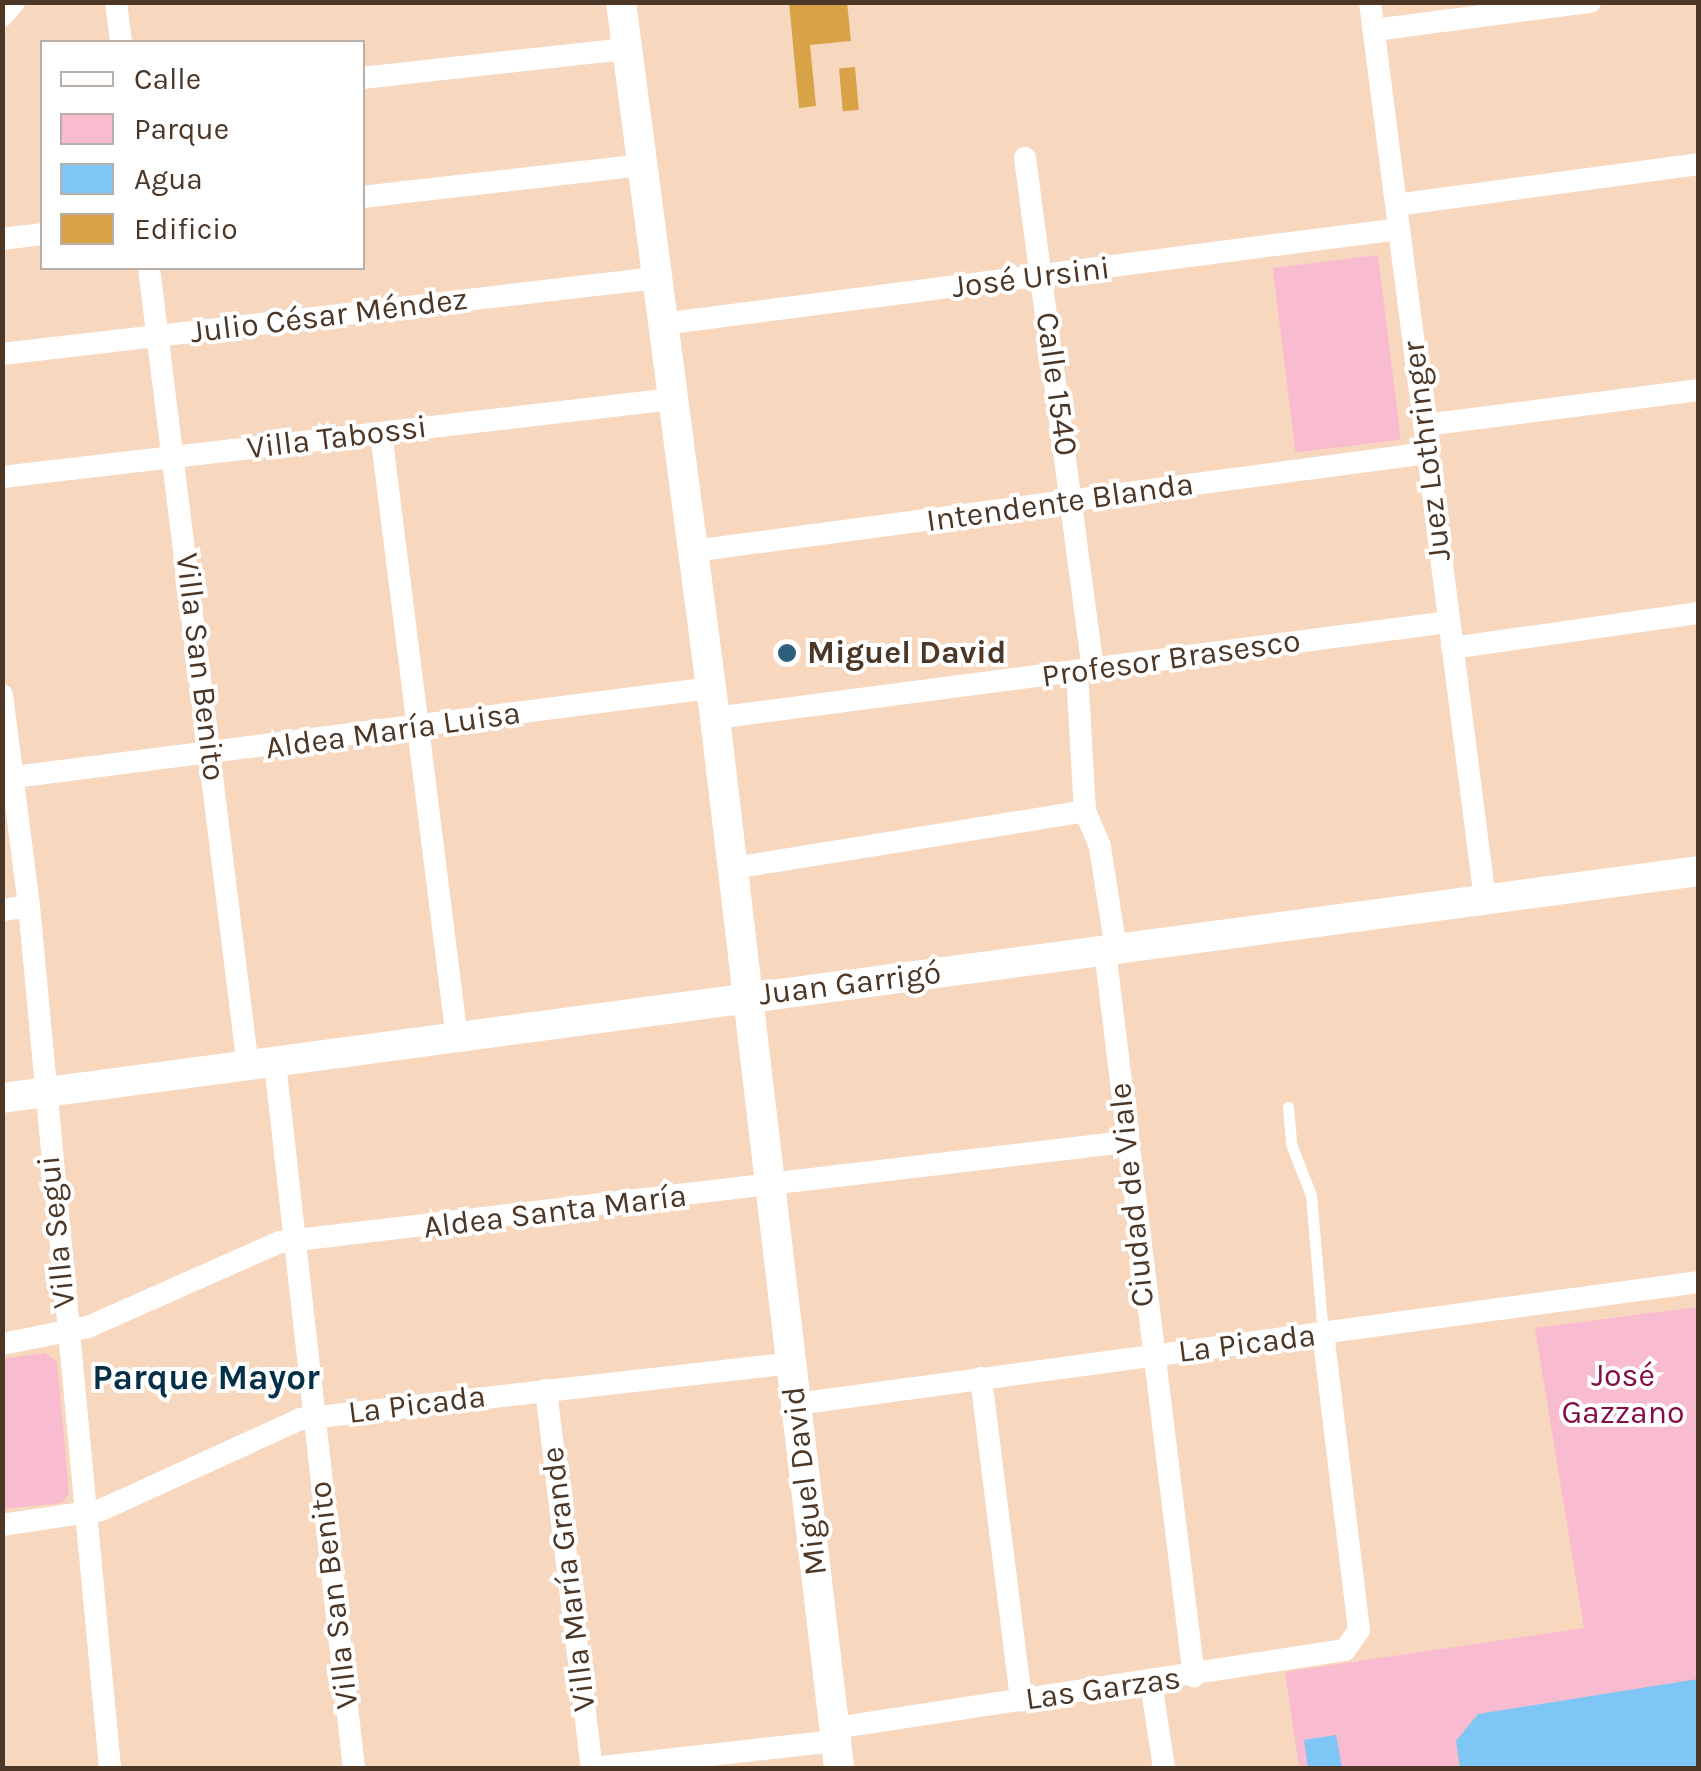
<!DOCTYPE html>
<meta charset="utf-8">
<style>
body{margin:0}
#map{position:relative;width:1701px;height:1771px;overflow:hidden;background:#f8d7bf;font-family:Karla,sans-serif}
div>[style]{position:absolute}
.green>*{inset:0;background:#f8bbcf;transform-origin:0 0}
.water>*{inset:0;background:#7dc6f5}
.building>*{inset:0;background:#d8a247;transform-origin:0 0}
.lane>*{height:11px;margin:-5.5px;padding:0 5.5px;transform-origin:5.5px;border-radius:5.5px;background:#fff}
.street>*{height:22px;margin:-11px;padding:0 11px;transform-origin:11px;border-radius:11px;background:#fff}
.secondary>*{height:30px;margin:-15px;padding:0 15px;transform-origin:15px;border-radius:15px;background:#fff}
.dots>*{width:28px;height:28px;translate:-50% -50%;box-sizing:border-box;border:5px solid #fff;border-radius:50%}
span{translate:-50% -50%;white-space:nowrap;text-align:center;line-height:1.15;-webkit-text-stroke:8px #fff;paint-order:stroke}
.street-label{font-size:32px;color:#4c3626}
.poi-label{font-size:32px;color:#4c3626;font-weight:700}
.left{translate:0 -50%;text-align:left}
.park-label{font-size:32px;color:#820d48}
.neighbourhood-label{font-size:35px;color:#063047;font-weight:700}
.frame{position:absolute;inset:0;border:5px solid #4c3626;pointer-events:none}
.legend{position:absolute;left:40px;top:40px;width:325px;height:230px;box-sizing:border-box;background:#fff;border:2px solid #b7afa8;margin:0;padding:12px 18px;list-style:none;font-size:30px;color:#4c3626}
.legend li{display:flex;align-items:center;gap:20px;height:50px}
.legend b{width:50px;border:2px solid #b7afa8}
</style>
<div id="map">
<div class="green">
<i style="left:1378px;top:255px;width:186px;height:106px;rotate:83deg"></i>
<i style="clip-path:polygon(1698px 1307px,1698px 1768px,1299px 1768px,1285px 1672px,1584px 1628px,1535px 1328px)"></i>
<i style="clip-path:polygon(45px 1353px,57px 1362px,69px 1493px,62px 1503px,3px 1509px,3px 1359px)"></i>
</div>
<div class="water">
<i style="clip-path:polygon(1698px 1679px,1698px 1768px,1460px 1768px,1456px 1741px,1478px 1714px)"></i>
<i style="clip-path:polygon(1336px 1735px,1342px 1768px,1308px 1768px,1304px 1740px)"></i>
</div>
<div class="building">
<i style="clip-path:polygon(789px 2px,847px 2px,851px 41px,810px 45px,816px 106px,799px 108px)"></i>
<i style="left:855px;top:67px;width:43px;height:16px;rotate:85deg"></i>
</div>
<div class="lane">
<i style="left:1288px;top:1107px;width:37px;rotate:85deg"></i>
<i style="left:1291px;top:1144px;width:55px;rotate:68.6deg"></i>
<i style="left:1311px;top:1195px;width:140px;rotate:85.1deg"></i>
</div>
<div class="street">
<i style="left:116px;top:2px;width:40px;rotate:82.9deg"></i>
<i style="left:1370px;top:2px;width:905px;rotate:82.7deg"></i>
<i style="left:2px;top:16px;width:18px;rotate:-49deg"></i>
<i style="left:1374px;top:30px;width:218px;rotate:-7.4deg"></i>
<i style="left:362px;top:78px;width:266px;rotate:-6.3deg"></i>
<i style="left:1025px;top:158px;width:516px;rotate:82.43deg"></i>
<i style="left:362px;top:197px;width:281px;rotate:-6.5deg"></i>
<i style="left:1396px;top:205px;width:305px;rotate:-7.7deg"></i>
<i style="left:2px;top:239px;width:40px;rotate:-7.1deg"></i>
<i style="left:149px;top:268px;width:805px;rotate:82.94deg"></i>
<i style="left:662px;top:324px;width:743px;rotate:-7.34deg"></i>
<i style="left:2px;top:354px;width:658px;rotate:-6.63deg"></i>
<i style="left:1425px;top:425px;width:275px;rotate:-7.3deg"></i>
<i style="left:381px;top:433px;width:611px;rotate:82.85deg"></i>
<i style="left:2px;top:477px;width:675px;rotate:-6.64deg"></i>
<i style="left:693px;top:551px;width:741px;rotate:-7.6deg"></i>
<i style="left:1452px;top:648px;width:248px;rotate:-8.1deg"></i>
<i style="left:1077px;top:673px;width:138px;rotate:86.7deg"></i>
<i style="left:2px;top:695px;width:213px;rotate:82.7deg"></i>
<i style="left:29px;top:906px;width:866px;rotate:84.63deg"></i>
<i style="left:715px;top:718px;width:739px;rotate:-7.46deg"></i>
<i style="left:14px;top:777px;width:703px;rotate:-7.28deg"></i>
<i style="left:734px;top:868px;width:356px;rotate:-9.2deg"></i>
<i style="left:1085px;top:811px;width:39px;rotate:67deg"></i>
<i style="left:1100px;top:847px;width:103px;rotate:81.1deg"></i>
<i style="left:2px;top:910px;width:27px;rotate:-8deg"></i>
<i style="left:1105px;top:951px;width:731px;rotate:83.01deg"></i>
<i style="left:275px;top:1063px;width:709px;rotate:83.61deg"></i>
<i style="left:2px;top:1344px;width:88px;rotate:-11.2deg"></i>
<i style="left:88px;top:1327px;width:210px;rotate:-23.9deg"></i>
<i style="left:280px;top:1242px;width:851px;rotate:-6.75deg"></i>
<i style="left:981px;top:1378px;width:325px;rotate:82.9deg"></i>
<i style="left:546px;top:1390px;width:381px;rotate:83.1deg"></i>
<i style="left:796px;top:1404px;width:910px;rotate:-7.7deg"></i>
<i style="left:2px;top:1525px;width:100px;rotate:-8.6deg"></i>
<i style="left:101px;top:1510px;width:220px;rotate:-24.5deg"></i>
<i style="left:301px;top:1419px;width:493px;rotate:-6.5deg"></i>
<i style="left:1151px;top:1683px;width:86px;rotate:81.3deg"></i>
<i style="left:835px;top:1728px;width:516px;rotate:-8.7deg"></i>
<i style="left:1345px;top:1650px;width:24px;rotate:-55deg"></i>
<i style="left:1359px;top:1630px;width:298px;rotate:-96.9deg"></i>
<i style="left:594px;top:1768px;width:244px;rotate:-6.4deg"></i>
</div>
<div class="secondary">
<i style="left:621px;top:2px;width:722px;rotate:82.52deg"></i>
<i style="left:715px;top:718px;width:1057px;rotate:83.26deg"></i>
<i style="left:2px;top:1098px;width:1711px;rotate:-7.62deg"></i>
</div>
<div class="dots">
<i style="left:787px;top:653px;background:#2d5e7c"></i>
</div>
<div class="street-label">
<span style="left:1031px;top:278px;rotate:-7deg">José Ursini</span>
<span style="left:329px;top:316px;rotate:-7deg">Julio César Méndez</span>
<span style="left:1056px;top:384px;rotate:82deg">Calle 1540</span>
<span style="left:337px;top:438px;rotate:-7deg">Villa Tabossi</span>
<span style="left:1427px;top:451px;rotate:-97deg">Juez Lothringer</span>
<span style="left:1060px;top:503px;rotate:-8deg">Intendente Blanda</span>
<span style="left:1171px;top:659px;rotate:-8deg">Profesor Brasesco</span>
<span style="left:200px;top:667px;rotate:83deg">Villa San Benito</span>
<span style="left:393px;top:731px;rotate:-8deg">Aldea María Luisa</span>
<span style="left:850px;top:984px;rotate:-7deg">Juan Garrigó</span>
<span style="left:1132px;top:1195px;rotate:-96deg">Ciudad de Viale</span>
<span style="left:555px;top:1212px;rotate:-7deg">Aldea Santa María</span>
<span style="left:57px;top:1232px;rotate:-96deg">Villa Segui</span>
<span style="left:1247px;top:1344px;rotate:-7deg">La Picada</span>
<span style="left:417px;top:1405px;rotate:-7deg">La Picada</span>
<span style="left:805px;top:1481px;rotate:-97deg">Miguel David</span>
<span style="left:569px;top:1579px;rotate:-97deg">Villa María Grande</span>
<span style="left:334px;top:1595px;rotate:-97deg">Villa San Benito</span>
<span style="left:1103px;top:1689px;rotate:-8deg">Las Garzas</span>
</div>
<div class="poi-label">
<span class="left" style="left:807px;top:653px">Miguel David</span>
</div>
<div class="park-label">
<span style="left:1623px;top:1395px">José<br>Gazzano</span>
</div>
<div class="neighbourhood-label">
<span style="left:206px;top:1378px">Parque Mayor</span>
</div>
<div class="frame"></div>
<ul class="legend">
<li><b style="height:12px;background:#fff"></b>Calle</li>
<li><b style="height:28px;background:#f8bbcf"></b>Parque</li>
<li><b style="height:28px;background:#7dc6f5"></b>Agua</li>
<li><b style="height:28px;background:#d8a247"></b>Edificio</li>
</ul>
</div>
